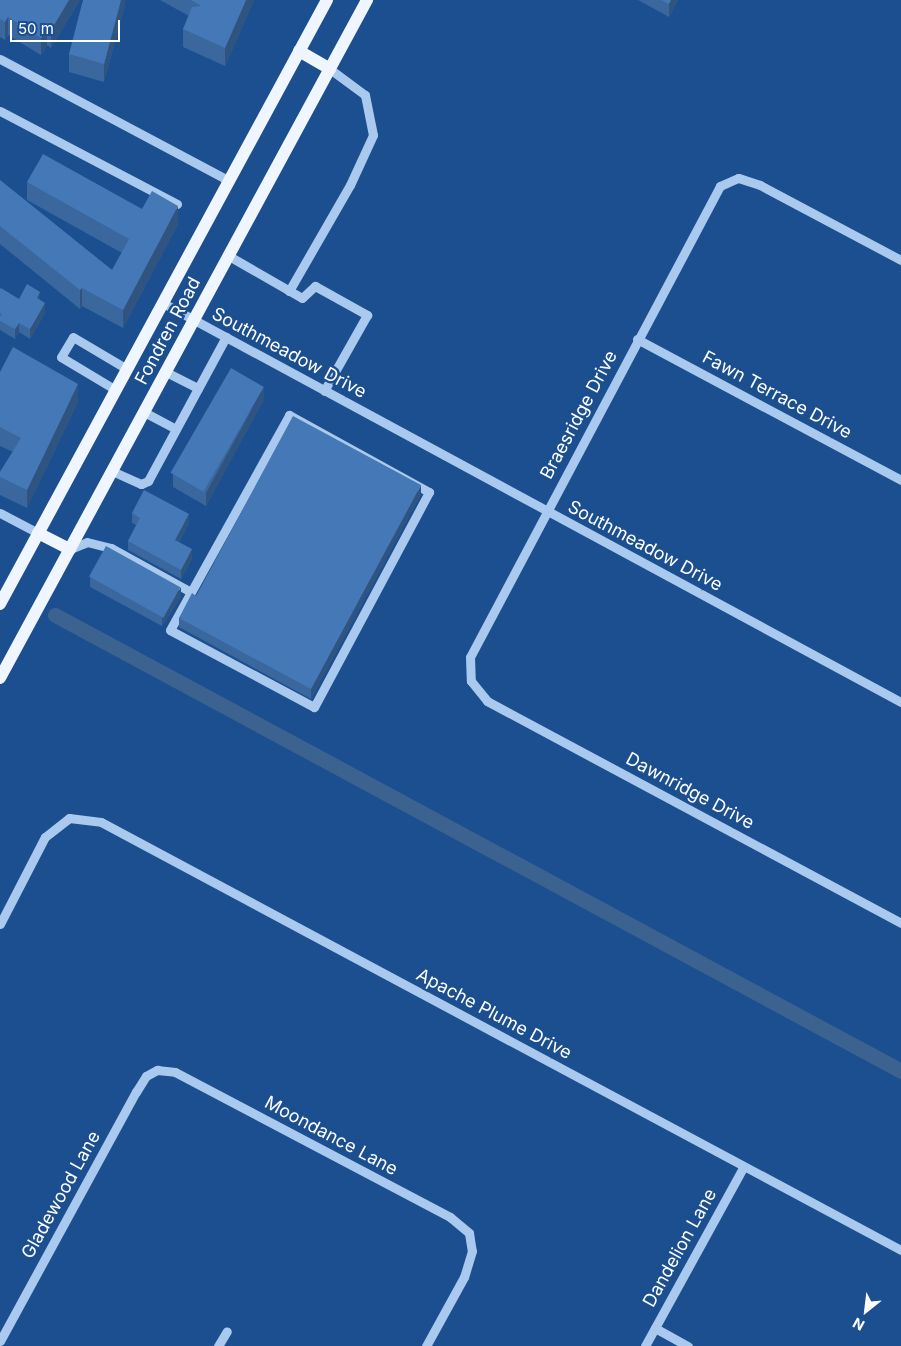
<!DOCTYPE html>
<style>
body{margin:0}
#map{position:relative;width:901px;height:1346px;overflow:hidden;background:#1b4f8f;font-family:Inter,sans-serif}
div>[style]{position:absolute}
.canal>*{height:15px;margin:-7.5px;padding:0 7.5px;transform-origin:7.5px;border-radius:7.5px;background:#3c6290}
.minor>*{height:9px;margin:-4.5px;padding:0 4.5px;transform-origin:4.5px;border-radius:4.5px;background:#a9c9ee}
.major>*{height:12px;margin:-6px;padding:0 6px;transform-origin:6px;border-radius:6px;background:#f0f6ff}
.wall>*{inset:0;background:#3a679d}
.shaded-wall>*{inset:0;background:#305480}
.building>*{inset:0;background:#4478b7;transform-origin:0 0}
span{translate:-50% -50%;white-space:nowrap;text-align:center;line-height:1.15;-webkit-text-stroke:5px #1b4f8f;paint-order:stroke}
.street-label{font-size:18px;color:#fff}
.north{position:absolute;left:841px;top:1286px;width:50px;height:50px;-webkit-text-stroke:4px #1b4f8f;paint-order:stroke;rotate:209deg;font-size:14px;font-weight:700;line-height:20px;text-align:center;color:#fff}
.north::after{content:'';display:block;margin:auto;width:18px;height:22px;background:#fff;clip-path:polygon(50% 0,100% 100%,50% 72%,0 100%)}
.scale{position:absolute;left:10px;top:20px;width:110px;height:22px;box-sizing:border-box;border:2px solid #fff;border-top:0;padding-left:6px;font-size:15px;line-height:18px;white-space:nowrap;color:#fff;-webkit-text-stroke:4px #1b4f8f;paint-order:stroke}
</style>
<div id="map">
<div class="canal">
<i style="left:55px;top:615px;width:961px;rotate:28.32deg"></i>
</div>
<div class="minor">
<i style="left:0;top:59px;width:259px;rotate:28deg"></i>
<i style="left:0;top:111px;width:200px;rotate:27.7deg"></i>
<i style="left:229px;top:256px;width:84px;rotate:29.9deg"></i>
<i style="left:302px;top:298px;width:18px;rotate:-43deg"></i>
<i style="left:315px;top:286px;width:60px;rotate:29.1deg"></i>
<i style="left:367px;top:315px;width:87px;rotate:119.5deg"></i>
<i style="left:901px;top:260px;width:160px;rotate:-152deg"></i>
<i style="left:760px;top:185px;width:23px;rotate:-162deg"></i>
<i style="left:738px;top:178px;width:20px;rotate:156deg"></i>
<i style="left:720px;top:186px;width:533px;rotate:117.96deg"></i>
<i style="left:470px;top:657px;width:24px;rotate:88deg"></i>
<i style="left:471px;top:681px;width:26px;rotate:51deg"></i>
<i style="left:487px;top:701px;width:470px;rotate:28.2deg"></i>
<i style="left:289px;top:291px;width:122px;rotate:-60.1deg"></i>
<i style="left:350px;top:185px;width:55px;rotate:-65.3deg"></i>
<i style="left:373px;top:135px;width:41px;rotate:-101.3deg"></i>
<i style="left:365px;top:95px;width:44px;rotate:-143.4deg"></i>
<i style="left:163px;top:303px;width:839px;rotate:28.4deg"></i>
<i style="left:637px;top:339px;width:299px;rotate:28.1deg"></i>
<i style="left:166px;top:372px;width:36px;rotate:27deg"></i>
<i style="left:116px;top:390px;width:64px;rotate:-149deg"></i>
<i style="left:61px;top:357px;width:23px;rotate:-59deg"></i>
<i style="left:73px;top:337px;width:63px;rotate:30.7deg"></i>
<i style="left:144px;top:412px;width:36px;rotate:28deg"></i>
<i style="left:289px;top:415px;width:160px;rotate:28.8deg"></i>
<i style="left:429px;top:492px;width:244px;rotate:118.1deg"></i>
<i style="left:314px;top:707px;width:163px;rotate:-151.9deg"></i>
<i style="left:170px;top:630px;width:246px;rotate:-61deg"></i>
<i style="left:112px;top:471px;width:32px;rotate:24deg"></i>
<i style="left:141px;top:484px;width:8px;rotate:-23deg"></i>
<i style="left:148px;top:481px;width:164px;rotate:-61.6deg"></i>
<i style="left:0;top:513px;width:43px;rotate:27.8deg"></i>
<i style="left:70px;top:549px;width:18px;rotate:-22deg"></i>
<i style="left:87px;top:542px;width:25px;rotate:14deg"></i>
<i style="left:111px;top:548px;width:91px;rotate:28.8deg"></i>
<i style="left:0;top:924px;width:98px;rotate:-62.7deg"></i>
<i style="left:45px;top:837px;width:31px;rotate:-38deg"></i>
<i style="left:69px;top:818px;width:32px;rotate:7deg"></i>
<i style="left:101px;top:822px;width:907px;rotate:28.15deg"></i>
<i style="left:655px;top:1328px;width:38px;rotate:29deg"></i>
<i style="left:0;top:1341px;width:284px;rotate:-61.4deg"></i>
<i style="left:136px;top:1092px;width:19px;rotate:-58deg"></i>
<i style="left:146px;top:1076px;width:13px;rotate:-29deg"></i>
<i style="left:157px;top:1070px;width:18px;rotate:6deg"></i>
<i style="left:175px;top:1072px;width:311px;rotate:27.8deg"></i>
<i style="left:450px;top:1217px;width:25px;rotate:40deg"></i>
<i style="left:469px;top:1233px;width:18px;rotate:81deg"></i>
<i style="left:472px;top:1251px;width:27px;rotate:107deg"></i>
<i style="left:464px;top:1277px;width:79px;rotate:118.8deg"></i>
<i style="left:218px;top:1346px;width:17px;rotate:-59deg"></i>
<i style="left:645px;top:1346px;width:205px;rotate:-61.2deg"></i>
</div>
<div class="major">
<i style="left:299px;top:51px;width:36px;rotate:30deg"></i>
<i style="left:38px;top:533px;width:36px;rotate:27deg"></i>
<i style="left:0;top:604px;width:687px;rotate:-61.57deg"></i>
<i style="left:0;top:678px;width:771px;rotate:-61.57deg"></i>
</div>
<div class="wall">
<i style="clip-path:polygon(0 0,80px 0,51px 48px,47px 45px,41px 55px,8px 35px,5px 40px,0 37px)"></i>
<i style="clip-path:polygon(125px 0,125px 5px,104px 82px,69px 72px,69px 54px)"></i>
<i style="clip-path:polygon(160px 0,254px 0,225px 66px,183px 47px,183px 29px,189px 16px)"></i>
<i style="clip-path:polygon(638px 0,678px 0,669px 17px)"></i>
<i style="clip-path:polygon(0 180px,112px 270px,122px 253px,27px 200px,27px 182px,142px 209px,178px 224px,123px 328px,82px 306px,80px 309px,0 244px)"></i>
<i style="clip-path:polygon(0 289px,19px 299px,40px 301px,45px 313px,30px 339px,19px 332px,15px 339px,0 330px)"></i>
<i style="clip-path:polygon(0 372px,78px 402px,27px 508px,0 495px,0 472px,13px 452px,0 446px)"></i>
<i style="clip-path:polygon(264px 399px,206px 506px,173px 487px,173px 474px)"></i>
<i style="clip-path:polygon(421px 494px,311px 699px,179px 627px,179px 618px,196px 596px)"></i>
<i style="clip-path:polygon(132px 513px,189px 523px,179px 542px,192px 559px,181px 579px,128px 550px,128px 541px,136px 525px,132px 523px)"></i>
<i style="clip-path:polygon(90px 577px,181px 597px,162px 626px,90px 587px)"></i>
</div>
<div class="shaded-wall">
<i style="clip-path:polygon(69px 0,80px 0,51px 48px,51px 30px)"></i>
<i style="clip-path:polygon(121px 0,125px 0,125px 5px,104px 82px,104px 64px)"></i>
<i style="clip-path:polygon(246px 0,254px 0,225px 66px,225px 48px)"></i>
<i style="clip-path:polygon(671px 0,678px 0,669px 17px,669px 4px)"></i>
<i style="clip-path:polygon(8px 17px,8px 35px,5px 40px,5px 22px)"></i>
<i style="clip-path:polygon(47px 28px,47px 45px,41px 55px,41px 38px)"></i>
<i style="clip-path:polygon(178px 206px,178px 224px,123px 328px,123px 310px)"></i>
<i style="clip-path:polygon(82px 288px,82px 306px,80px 309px,80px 290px)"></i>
<i style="clip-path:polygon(40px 292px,40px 302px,37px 298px)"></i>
<i style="clip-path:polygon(45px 303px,45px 313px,30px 339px,30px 329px)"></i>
<i style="clip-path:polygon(19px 323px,19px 332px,15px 339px,15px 329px)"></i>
<i style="clip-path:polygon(78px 384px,78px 402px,27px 508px,27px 490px)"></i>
<i style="clip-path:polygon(264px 387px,264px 399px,206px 506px,206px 493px)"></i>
<i style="clip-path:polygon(421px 485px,421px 494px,311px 699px,311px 689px)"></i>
<i style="clip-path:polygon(189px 514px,189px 523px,175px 549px,175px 540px)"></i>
<i style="clip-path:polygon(192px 549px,192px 559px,181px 579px,181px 570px)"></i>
<i style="clip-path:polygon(181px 587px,181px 597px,162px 626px,162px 617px)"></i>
</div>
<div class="building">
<i style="clip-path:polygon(0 0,69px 0,51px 30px,47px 28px,41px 38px,8px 17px,5px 22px,0 19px)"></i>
<i style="clip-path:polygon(83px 0,121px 0,104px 64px,69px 54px)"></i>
<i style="clip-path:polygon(191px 0,246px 0,225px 48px,183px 29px,192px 7px,201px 6px)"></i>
<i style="clip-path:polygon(661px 0,671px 0,669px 4px)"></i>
<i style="clip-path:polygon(43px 154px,142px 209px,152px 191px,178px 206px,123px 310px,82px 288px,80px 290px,0 226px,0 180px,112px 270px,129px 239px,27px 182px)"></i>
<i style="clip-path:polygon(27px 284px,40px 292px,37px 298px,45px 303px,30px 329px,19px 323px,15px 329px,0 321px,0 317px,2px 314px,0 313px,0 289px,1px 288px,19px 299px)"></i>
<i style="clip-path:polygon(13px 347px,78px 384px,27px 490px,0 477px,0 472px,21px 438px,0 427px,0 372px)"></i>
<i style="left:231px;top:368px;width:38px;height:121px;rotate:30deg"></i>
<i style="clip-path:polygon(293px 416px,421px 485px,311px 689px,179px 618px,192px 593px,196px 596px)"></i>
<i style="clip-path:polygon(144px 490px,189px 514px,175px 540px,192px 549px,181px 570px,128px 541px,140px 518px,132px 513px)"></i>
<i style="left:106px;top:546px;width:85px;height:35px;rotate:29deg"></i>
</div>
<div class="street-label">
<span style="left:168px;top:331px;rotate:-62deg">Fondren Road</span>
<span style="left:289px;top:353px;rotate:28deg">Southmeadow Drive</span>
<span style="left:777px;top:395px;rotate:28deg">Fawn Terrace Drive</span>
<span style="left:579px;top:415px;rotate:-62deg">Braesridge Drive</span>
<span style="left:645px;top:546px;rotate:28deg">Southmeadow Drive</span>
<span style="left:690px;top:791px;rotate:28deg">Dawnridge Drive</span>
<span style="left:494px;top:1014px;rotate:28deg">Apache Plume Drive</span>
<span style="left:331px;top:1136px;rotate:28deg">Moondance Lane</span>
<span style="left:61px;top:1195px;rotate:-61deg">Gladewood Lane</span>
<span style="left:680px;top:1248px;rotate:-61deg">Dandelion Lane</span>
</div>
<div class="north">N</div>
<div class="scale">50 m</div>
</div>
